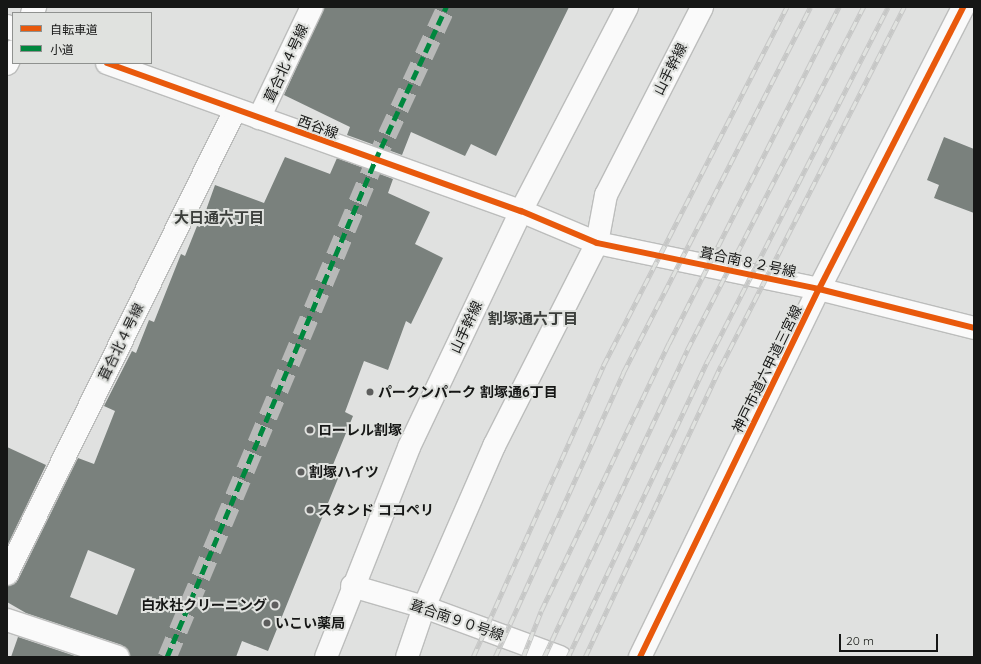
<!DOCTYPE html>
<meta charset="utf-8">
<style>
body{margin:0}
#map{position:relative;width:981px;height:664px;overflow:hidden;background:#e0e1e0;font-family:Quicksand,"Noto Sans JP",sans-serif}
div>[style]{position:absolute}
.building>*{inset:0;background:#7a817d}
.pedestrian-tunnel>*{height:19px;margin-top:-9.5px;transform-origin:0;background:repeating-linear-gradient(90deg,#b8b9b8 0 19px,transparent 0 29px)}
.roads{filter:drop-shadow(1px 0 #bcbdbc) drop-shadow(-1px 0 #bcbdbc) drop-shadow(0 1px #bcbdbc) drop-shadow(0 -1px #bcbdbc)}
.minor>*{height:22px;margin:-11px;padding:0 11px;transform-origin:11px;border-radius:11px;background:#fafafa}
.tertiary>*{height:22px;margin:-11px;padding:0 11px;transform-origin:11px;border-radius:11px;background:#fafafa}
.rail>*{height:4.5px;margin-top:-2.25px;transform-origin:0;background:repeating-linear-gradient(90deg,#e0e2df 0 9px,#c6c7c6 0 18px);box-sizing:border-box;border-block:1px solid #c6c7c6}
.quiet>*{height:5px;margin-top:-2.5px;transform-origin:0;background:repeating-linear-gradient(90deg,#00873e 0 10px,transparent 0 15px)}
.cycleway>*{height:6px;margin:-3px;padding:0 3px;transform-origin:3px;border-radius:3px;background:#e8590c}
.dots>*{width:11px;height:11px;translate:-50% -50%;box-sizing:border-box;border:2px solid #e0e2df;border-radius:50%}
span{translate:-50% -50%;white-space:nowrap;text-align:center;line-height:1.15;-webkit-text-stroke:4px #e0e2df;paint-order:stroke}
.street-label{font-size:14px;color:#161716}
.poi-label{font-size:14px;color:#161716;font-weight:700}
.left{translate:0 -50%;text-align:left}
.right{translate:-100% -50%;text-align:right}
.neighbourhood-label{font-size:15px;color:#3b3e3b;font-weight:700}
.frame{position:absolute;inset:0;border:8px solid #161716;pointer-events:none}
.legend{position:absolute;left:12px;top:12px;width:140px;height:52px;box-sizing:border-box;background:#e0e2df;border:1px solid #8f918f;margin:0;padding:5px 7px;list-style:none;font-size:12px;color:#161716}
.legend li{display:flex;align-items:center;gap:8px;height:20px}
.legend b{width:20px;border:1px solid #8f918f}
.scale{position:absolute;left:839px;top:634px;width:99px;height:18px;box-sizing:border-box;border:2px solid #161716;border-top:0;padding-left:5px;font-size:12px;line-height:14px;white-space:nowrap;color:#161716;-webkit-text-stroke:3px #e0e2df;paint-order:stroke}
</style>
<div id="map">
<div class="building">
<i style="clip-path:polygon(324px 7px,569px 7px,496px 156px,471px 144px,465px 156px,411px 132px,402px 155px,347px 135px,350px 127px,284px 95px)"></i>
<i style="clip-path:polygon(944px 137px,974px 149px,974px 213px,934px 198px,939px 185px,927px 180px)"></i>
<i style="clip-path:polygon(evenodd,285px 157px,330px 174px,337px 158px,393px 179px,388px 193px,430px 212px,415px 244px,443px 258px,411px 324px,406px 321px,388px 370px,364px 361px,345px 412px,353px 416px,330px 472px,339px 476px,268px 651px,242px 641px,236px 657px,130px 657px,122px 645px,26px 613px,7px 602px,7px 586px,18px 580px,78px 458px,94px 464px,115px 411px,104px 406px,132px 351px,136px 353px,149px 320px,154px 322px,181px 254px,185px 256px,197px 226px,200px 227px,215px 185px,264px 203px,285px 157px,88px 550px,135px 569px,117px 615px,70px 597px,88px 550px)"></i>
<i style="clip-path:polygon(7px 447px,46px 465px,7px 546px)"></i>
<i style="clip-path:polygon(18px 637px,78px 657px,11px 657px)"></i>
</div>
<div class="pedestrian-tunnel">
<i style="left:167px;top:657px;width:538px;rotate:-67.25deg"></i>
<i style="left:375px;top:161px;width:170px;rotate:-65.2deg"></i>
</div>
<div class="roads">
<div class="minor">
<i style="left:259px;top:118px;width:123px;rotate:-64.5deg"></i>
<i style="left:521px;top:211px;width:82px;rotate:22.8deg"></i>
<i style="left:597px;top:243px;width:227px;rotate:11.7deg"></i>
<i style="left:819px;top:289px;width:160px;rotate:14.1deg"></i>
<i style="left:7px;top:574px;width:517px;rotate:-63.83deg"></i>
<i style="left:352px;top:586px;width:75px;rotate:16.3deg"></i>
<i style="left:424px;top:607px;width:145px;rotate:20.2deg"></i>
<i style="left:7px;top:620px;width:117px;rotate:18.4deg"></i>
<i style="left:640px;top:657px;width:409px;rotate:-64.1deg"></i>
</div>
<div class="tertiary">
<i style="left:32px;top:13px;width:7px;rotate:-63deg"></i>
<i style="left:7px;top:26px;width:7px;rotate:27deg"></i>
<i style="left:107px;top:63px;width:440px;rotate:19.7deg"></i>
<i style="left:7px;top:64px;width:14px;rotate:-65deg"></i>
<i style="left:819px;top:289px;width:317px;rotate:-62.9deg"></i>
<i style="left:326px;top:657px;width:226px;rotate:-68.4deg"></i>
<i style="left:409px;top:447px;width:261px;rotate:-64.6deg"></i>
<i style="left:521px;top:211px;width:230px;rotate:-62.5deg"></i>
<i style="left:407px;top:657px;width:53px;rotate:-71.2deg"></i>
<i style="left:424px;top:607px;width:176px;rotate:-66.5deg"></i>
<i style="left:494px;top:446px;width:228px;rotate:-63.1deg"></i>
<i style="left:597px;top:243px;width:49px;rotate:-79.4deg"></i>
<i style="left:606px;top:195px;width:211px;rotate:-62.9deg"></i>
</div>
</div>
<div class="rail">
<i style="left:473px;top:657px;width:319px;rotate:-65.9deg"></i>
<i style="left:603px;top:366px;width:403px;rotate:-62.9deg"></i>
<i style="left:495px;top:657px;width:312px;rotate:-65.7deg"></i>
<i style="left:623px;top:373px;width:411px;rotate:-62.9deg"></i>
<i style="left:523px;top:657px;width:49px;rotate:-68.6deg"></i>
<i style="left:541px;top:611px;width:297px;rotate:-64.5deg"></i>
<i style="left:669px;top:343px;width:377px;rotate:-63.2deg"></i>
<i style="left:544px;top:657px;width:339px;rotate:-65deg"></i>
<i style="left:687px;top:350px;width:386px;rotate:-62.8deg"></i>
<i style="left:568px;top:657px;width:328px;rotate:-64.8deg"></i>
<i style="left:708px;top:360px;width:396px;rotate:-63deg"></i>
<i style="left:585px;top:657px;width:321px;rotate:-65deg"></i>
<i style="left:721px;top:366px;width:403px;rotate:-63deg"></i>
</div>
<div class="quiet">
<i style="left:167px;top:657px;width:538px;rotate:-67.25deg"></i>
<i style="left:375px;top:161px;width:170px;rotate:-65.2deg"></i>
</div>
<div class="cycleway">
<i style="left:107px;top:63px;width:440px;rotate:19.7deg"></i>
<i style="left:521px;top:211px;width:82px;rotate:22.8deg"></i>
<i style="left:597px;top:243px;width:227px;rotate:11.7deg"></i>
<i style="left:819px;top:289px;width:160px;rotate:14.1deg"></i>
<i style="left:640px;top:657px;width:409px;rotate:-64.1deg"></i>
<i style="left:819px;top:289px;width:317px;rotate:-62.9deg"></i>
</div>
<div class="dots">
<i style="left:370px;top:392px;background:#5d5e5d"></i>
<i style="left:310px;top:430px;background:#5d5e5d"></i>
<i style="left:301px;top:472px;background:#5d5e5d"></i>
<i style="left:310px;top:510px;background:#5d5e5d"></i>
<i style="left:275px;top:605px;background:#5d5e5d"></i>
<i style="left:267px;top:623px;background:#5d5e5d"></i>
</div>
<div class="street-label">
<span style="left:286px;top:63px;rotate:-65deg">葺合北４号線</span>
<span style="left:670px;top:69px;rotate:-63deg">山手幹線</span>
<span style="left:318px;top:127px;rotate:20deg">西谷線</span>
<span style="left:748px;top:262px;rotate:12deg">葺合南８２号線</span>
<span style="left:466px;top:327px;rotate:-65deg">山手幹線</span>
<span style="left:121px;top:342px;rotate:-64deg">葺合北４号線</span>
<span style="left:767px;top:369px;rotate:-64deg">神戸市道六甲道三宮線</span>
<span style="left:457px;top:620px;rotate:19deg">葺合南９０号線</span>
</div>
<div class="poi-label">
<span class="left" style="left:378px;top:392px">パークンパーク 割塚通6丁目</span>
<span class="left" style="left:318px;top:430px">ローレル割塚</span>
<span class="left" style="left:309px;top:472px">割塚ハイツ</span>
<span class="left" style="left:318px;top:510px">スタンド ココペリ</span>
<span class="right" style="left:267px;top:605px">白水社クリーニング</span>
<span class="left" style="left:275px;top:623px">いこい薬局</span>
</div>
<div class="neighbourhood-label">
<span style="left:219px;top:218px">大日通六丁目</span>
<span style="left:533px;top:319px">割塚通六丁目</span>
</div>
<div class="frame"></div>
<ul class="legend">
<li><b style="height:5px;background:#e8590c"></b>自転車道</li>
<li><b style="height:5px;background:#00873e"></b>小道</li>
</ul>
<div class="scale">20 m</div>
</div>
